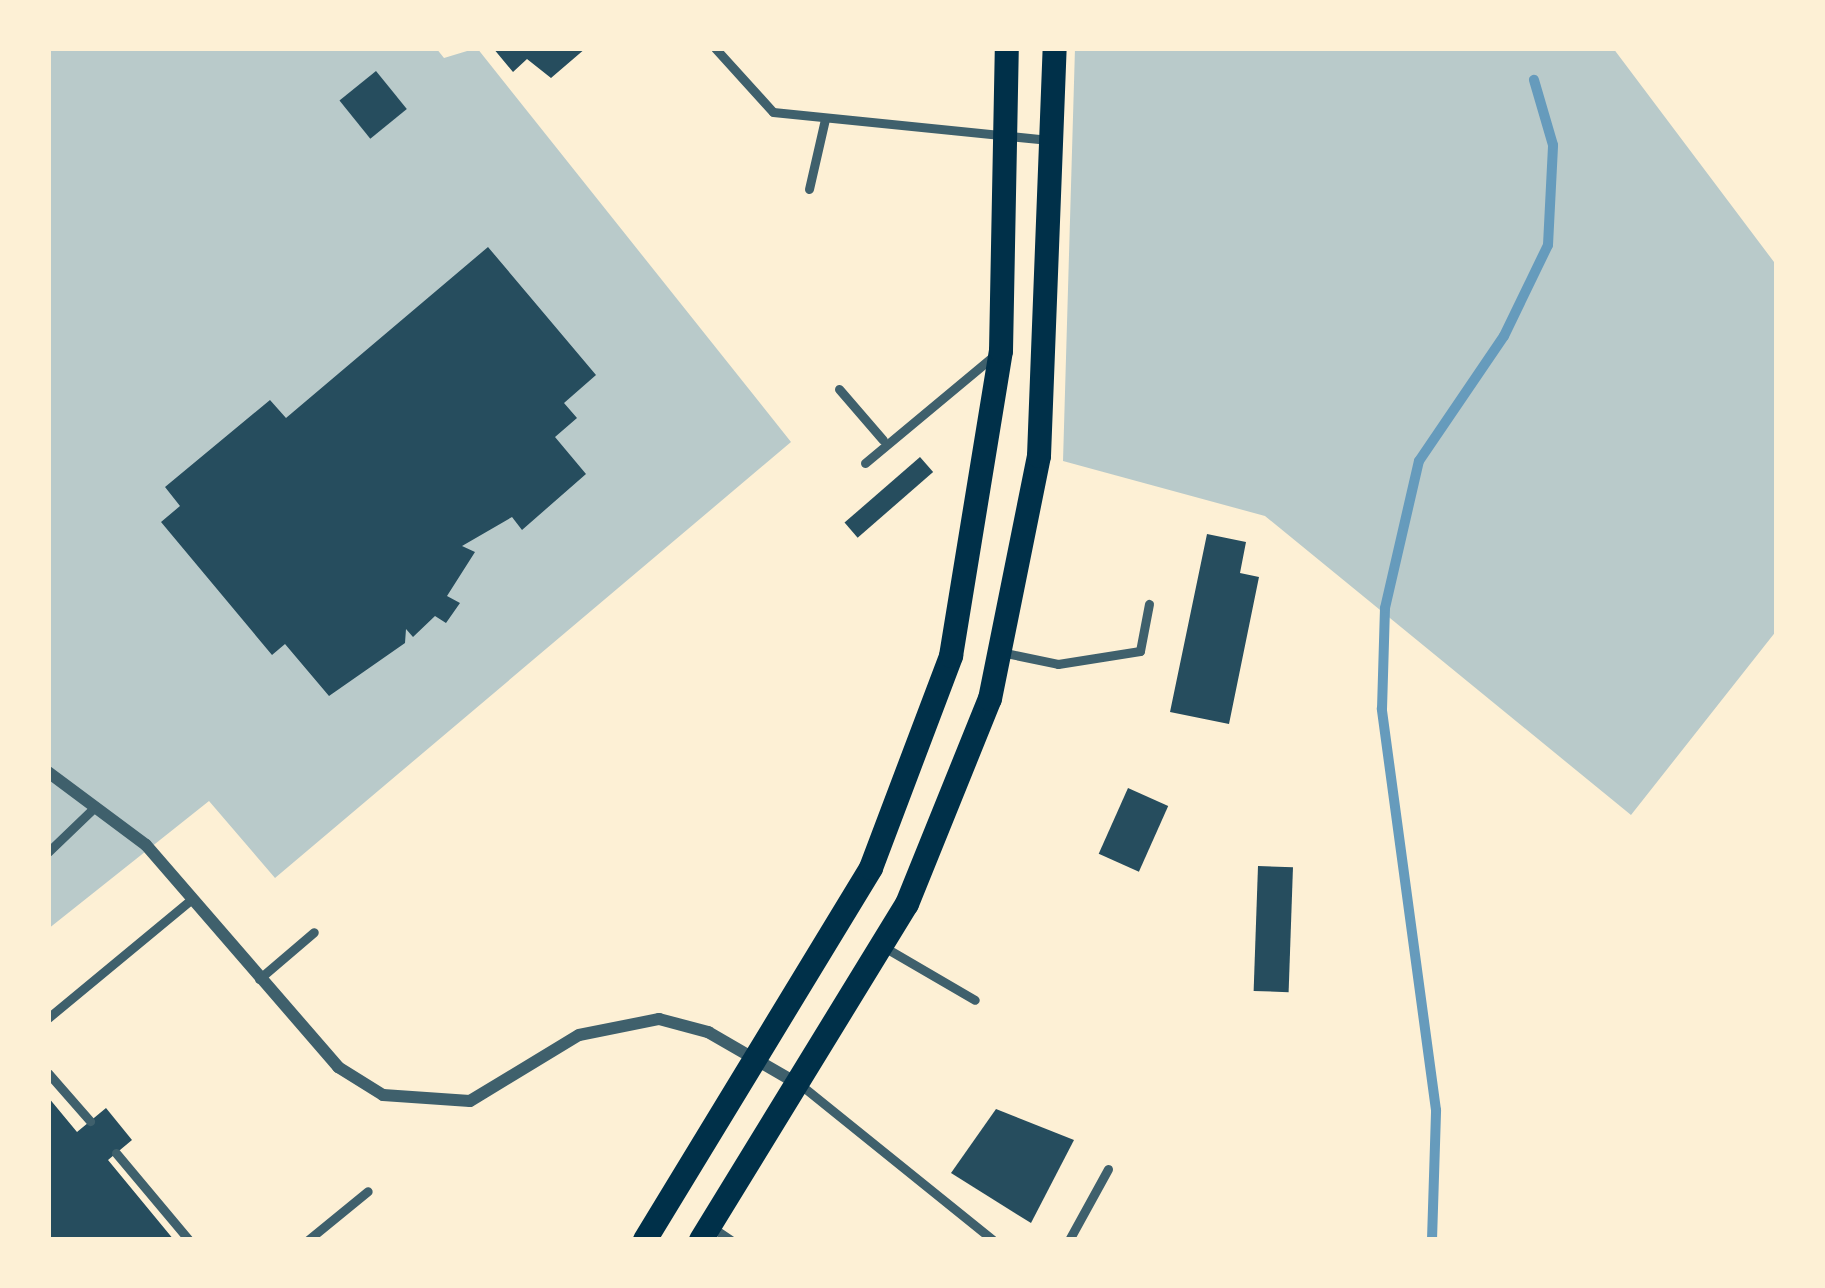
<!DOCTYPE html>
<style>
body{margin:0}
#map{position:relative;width:1825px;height:1288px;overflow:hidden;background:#fdf0d5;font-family:Montserrat,sans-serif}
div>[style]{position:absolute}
.green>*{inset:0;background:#b9caca}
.stream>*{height:10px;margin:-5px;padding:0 5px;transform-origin:5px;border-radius:5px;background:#669bbc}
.building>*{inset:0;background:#264d5e;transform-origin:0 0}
.service>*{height:9px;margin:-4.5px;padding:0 4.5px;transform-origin:4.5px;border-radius:4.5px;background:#3f606c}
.minor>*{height:12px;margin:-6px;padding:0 6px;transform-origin:6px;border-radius:6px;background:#3f606c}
.secondary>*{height:24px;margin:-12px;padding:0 12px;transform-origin:12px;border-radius:12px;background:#003049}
span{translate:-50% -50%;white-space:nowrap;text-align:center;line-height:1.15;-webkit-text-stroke:12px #fdf0d5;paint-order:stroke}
.frame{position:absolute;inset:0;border:51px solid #fdf0d5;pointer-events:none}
</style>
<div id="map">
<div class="green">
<i style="clip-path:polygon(48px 48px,436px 48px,444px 58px,477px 48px,791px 442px,275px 878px,209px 801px,48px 929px)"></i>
<i style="clip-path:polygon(1075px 48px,1613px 48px,1777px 266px,1777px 630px,1631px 815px,1265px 516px,1063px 461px)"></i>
</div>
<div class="stream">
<i style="left:1432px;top:1240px;width:130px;rotate:-88.2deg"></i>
<i style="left:1436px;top:1110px;width:405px;rotate:-97.7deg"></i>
<i style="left:1382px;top:709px;width:101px;rotate:-88.3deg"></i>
<i style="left:1385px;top:608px;width:151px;rotate:-77deg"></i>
<i style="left:1419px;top:461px;width:151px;rotate:-55.8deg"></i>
<i style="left:1504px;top:336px;width:101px;rotate:-64.2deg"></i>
<i style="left:1548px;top:245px;width:100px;rotate:-87.1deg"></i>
<i style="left:1553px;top:145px;width:68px;rotate:-106.3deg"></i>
</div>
<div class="building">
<i style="clip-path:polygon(493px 48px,586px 48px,551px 78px,527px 59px,513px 72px)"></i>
<i style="left:376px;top:71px;width:49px;height:47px;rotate:51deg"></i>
<i style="clip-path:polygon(488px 247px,596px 375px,564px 403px,577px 418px,555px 437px,586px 474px,522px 530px,512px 517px,462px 546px,475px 552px,447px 596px,460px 603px,446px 623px,435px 616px,413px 637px,406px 629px,405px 643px,329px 696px,285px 644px,272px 655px,161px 522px,180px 506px,165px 487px,270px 400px,286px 418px)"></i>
<i style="left:920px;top:457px;width:20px;height:100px;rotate:49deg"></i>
<i style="clip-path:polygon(1207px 534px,1246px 542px,1240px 573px,1259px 577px,1229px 724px,1170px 712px)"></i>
<i style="left:1128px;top:788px;width:44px;height:72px;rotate:24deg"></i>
<i style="left:1258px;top:866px;width:35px;height:125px;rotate:2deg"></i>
<i style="clip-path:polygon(48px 1097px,77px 1132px,106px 1108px,132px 1140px,108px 1160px,174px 1240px,48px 1240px)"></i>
<i style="clip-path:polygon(996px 1109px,1074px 1140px,1031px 1223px,951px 1173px)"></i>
</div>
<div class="service">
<i style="left:715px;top:48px;width:86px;rotate:47.8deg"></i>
<i style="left:773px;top:112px;width:275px;rotate:5.8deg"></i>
<i style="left:809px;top:189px;width:72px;rotate:-77.1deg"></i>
<i style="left:839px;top:389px;width:67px;rotate:49.2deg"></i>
<i style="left:865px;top:463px;width:170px;rotate:-39.8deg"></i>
<i style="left:1001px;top:652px;width:58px;rotate:11.9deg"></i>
<i style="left:1058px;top:664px;width:83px;rotate:-9deg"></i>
<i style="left:1140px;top:651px;width:48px;rotate:-79.2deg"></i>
<i style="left:48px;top:852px;width:66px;rotate:-43.8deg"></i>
<i style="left:884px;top:947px;width:105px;rotate:30.2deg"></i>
<i style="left:259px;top:979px;width:72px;rotate:-40.5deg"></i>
<i style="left:48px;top:1018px;width:187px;rotate:-39.6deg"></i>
<i style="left:48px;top:1073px;width:64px;rotate:48.8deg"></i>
<i style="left:802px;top:1086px;width:245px;rotate:38.9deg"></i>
<i style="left:116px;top:1153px;width:114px;rotate:50deg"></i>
<i style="left:710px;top:1226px;width:25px;rotate:34deg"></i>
<i style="left:308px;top:1240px;width:77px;rotate:-39.2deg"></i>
<i style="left:1069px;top:1240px;width:81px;rotate:-61.2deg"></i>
</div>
<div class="minor">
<i style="left:48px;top:772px;width:122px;rotate:36.7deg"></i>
<i style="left:146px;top:845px;width:294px;rotate:49.1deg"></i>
<i style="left:338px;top:1067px;width:53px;rotate:31.9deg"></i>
<i style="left:383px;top:1095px;width:87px;rotate:3.9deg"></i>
<i style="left:470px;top:1101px;width:127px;rotate:-31.2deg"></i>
<i style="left:579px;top:1035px;width:82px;rotate:-11.3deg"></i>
<i style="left:659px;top:1019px;width:51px;rotate:14.9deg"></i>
<i style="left:708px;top:1032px;width:104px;rotate:30deg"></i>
</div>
<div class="secondary">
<i style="left:645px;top:1240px;width:435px;rotate:-58.7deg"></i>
<i style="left:871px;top:868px;width:227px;rotate:-69.3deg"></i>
<i style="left:951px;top:656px;width:309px;rotate:-80.7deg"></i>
<i style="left:1001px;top:351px;width:303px;rotate:-88.9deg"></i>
<i style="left:701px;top:1240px;width:394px;rotate:-58.5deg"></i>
<i style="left:907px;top:904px;width:221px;rotate:-68deg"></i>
<i style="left:990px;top:699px;width:248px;rotate:-78.6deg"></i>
<i style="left:1039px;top:456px;width:408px;rotate:-87.8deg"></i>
</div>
<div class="frame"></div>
</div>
